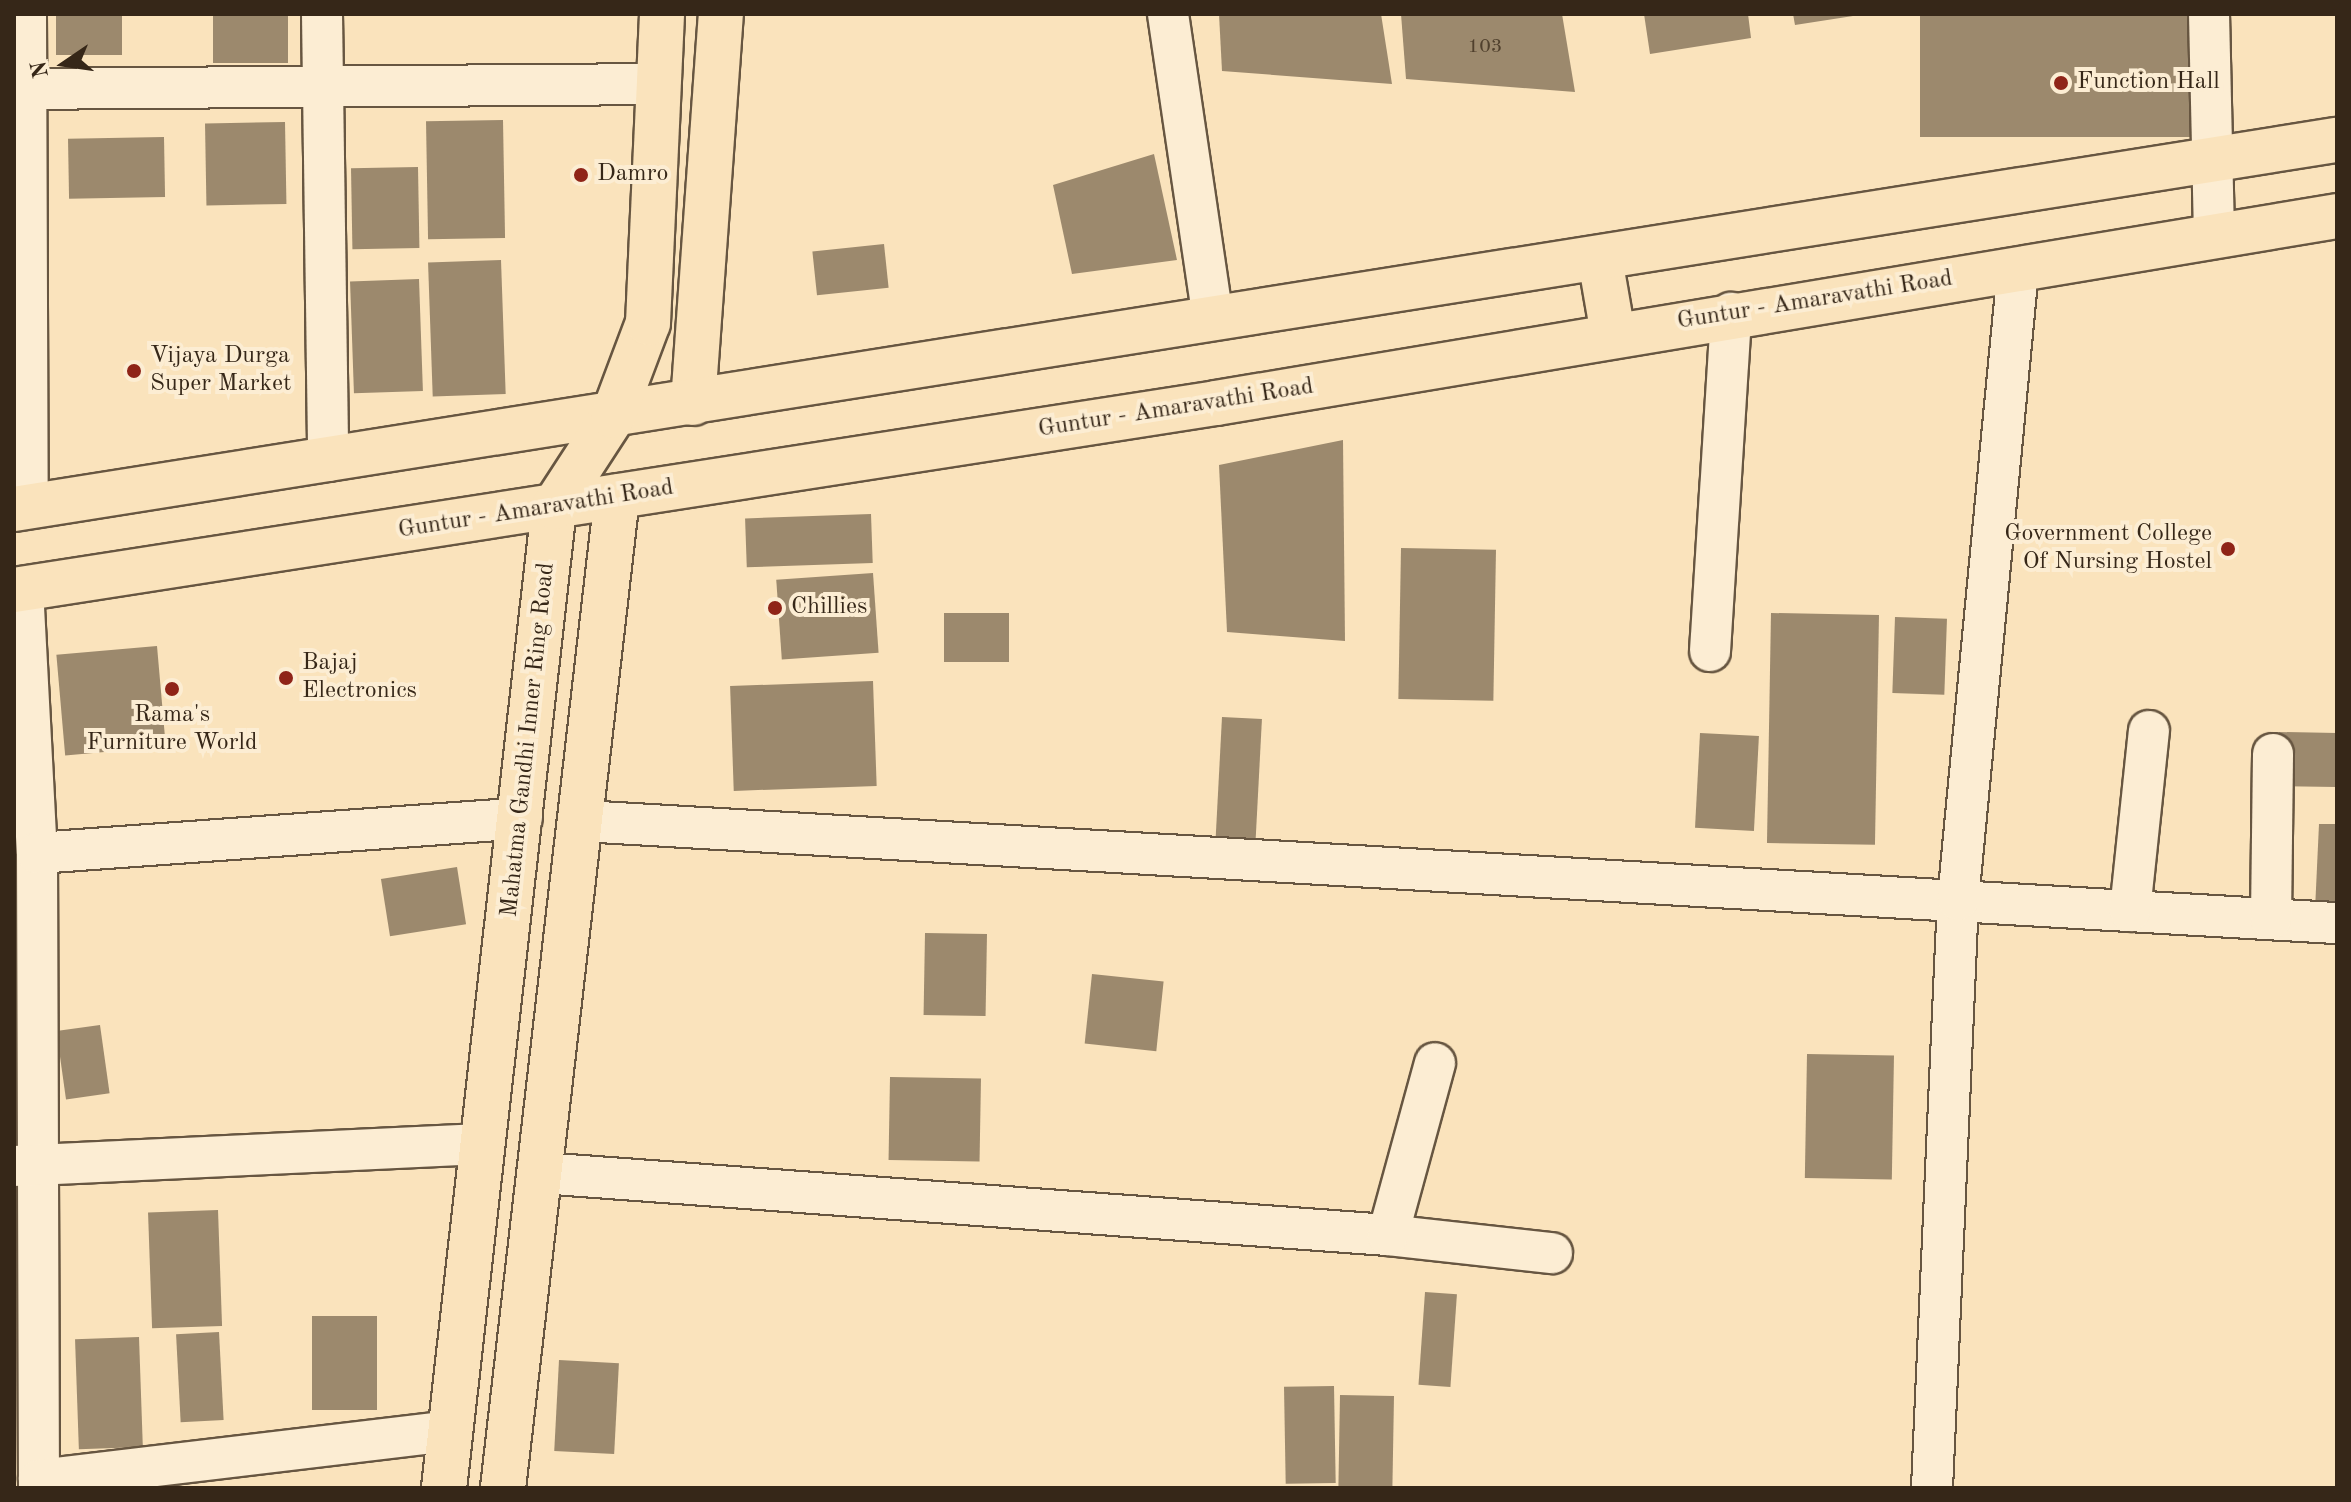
<!DOCTYPE html>
<style>
body{margin:0}
#map{position:relative;width:2351px;height:1502px;overflow:hidden;background:#fae3bc;font-family:"Old Standard TT",serif}
div>[style]{position:absolute}
.building>*{inset:0;background:#9c896d;transform-origin:0 0}
.roads{filter:drop-shadow(2px 0 #675641) drop-shadow(-2px 0 #675641) drop-shadow(0 2px #675641) drop-shadow(0 -2px #675641)}
.minor>*{height:40px;margin:-20px;padding:0 20px;transform-origin:20px;border-radius:20px;background:#fcedd3}
.primary>*{height:44px;margin:-22px;padding:0 22px;transform-origin:22px;border-radius:22px;background:#fae3bc}
.dots>*{width:22px;height:22px;translate:-50% -50%;box-sizing:border-box;border:4px solid #fcedd3;border-radius:50%}
span{translate:-50% -50%;white-space:nowrap;text-align:center;line-height:1.15;-webkit-text-stroke:8px #fcedd3;paint-order:stroke}
.number-label{font-size:20px;color:#50402d}
.number-label span{-webkit-text-stroke-width:0}
.poi-label{font-size:24px;color:#362718}
.left{translate:0 -50%;text-align:left}
.right{translate:-100% -50%;text-align:right}
.street-label{font-size:24px;color:#362718}
.frame{position:absolute;inset:0;border:16px solid #362718;pointer-events:none}
.north{position:absolute;left:24px;top:24px;width:80px;height:80px;-webkit-text-stroke:6px #fcedd3;paint-order:stroke;rotate:257deg;font-size:22px;font-weight:700;line-height:32px;text-align:center;color:#362718}
.north::after{content:'';display:block;margin:auto;width:28px;height:36px;background:#362718;clip-path:polygon(50% 0,100% 100%,50% 72%,0 100%)}
</style>
<div id="map">
<div class="building">
<i style="left:56px;top:14px;width:66px;height:41px"></i>
<i style="left:213px;top:14px;width:75px;height:49px"></i>
<i style="clip-path:polygon(1219px 14px,1381px 14px,1392px 84px,1222px 71px)"></i>
<i style="clip-path:polygon(1401px 14px,1562px 14px,1575px 92px,1406px 79px)"></i>
<i style="clip-path:polygon(1644px 14px,1748px 14px,1751px 38px,1650px 54px)"></i>
<i style="clip-path:polygon(1793px 14px,1853px 14px,1853px 16px,1795px 25px)"></i>
<i style="left:1920px;top:14px;width:270px;height:123px"></i>
<i style="left:503px;top:120px;width:118px;height:77px;rotate:89deg"></i>
<i style="left:285px;top:122px;width:82px;height:80px;rotate:89deg"></i>
<i style="left:164px;top:137px;width:60px;height:96px;rotate:89deg"></i>
<i style="clip-path:polygon(1154px 154px,1177px 260px,1072px 274px,1053px 185px)"></i>
<i style="left:418px;top:167px;width:81px;height:67px;rotate:89deg"></i>
<i style="left:884px;top:244px;width:44px;height:72px;rotate:84deg"></i>
<i style="left:501px;top:260px;width:134px;height:73px;rotate:88deg"></i>
<i style="left:419px;top:279px;width:112px;height:69px;rotate:88deg"></i>
<i style="clip-path:polygon(1343px 440px,1345px 641px,1227px 632px,1219px 465px)"></i>
<i style="left:871px;top:514px;width:49px;height:126px;rotate:88deg"></i>
<i style="left:1401px;top:548px;width:95px;height:151px;rotate:1deg"></i>
<i style="left:873px;top:573px;width:80px;height:97px;rotate:86deg"></i>
<i style="left:1009px;top:613px;width:49px;height:65px;rotate:90deg"></i>
<i style="left:1771px;top:613px;width:108px;height:230px;rotate:1deg"></i>
<i style="left:1895px;top:617px;width:52px;height:76px;rotate:2deg"></i>
<i style="left:157px;top:646px;width:101px;height:101px;rotate:85deg"></i>
<i style="left:873px;top:681px;width:105px;height:143px;rotate:88deg"></i>
<i style="left:1222px;top:717px;width:40px;height:133px;rotate:3deg"></i>
<i style="left:2279px;top:732px;width:58px;height:54px;rotate:1deg"></i>
<i style="left:1700px;top:733px;width:59px;height:95px;rotate:3deg"></i>
<i style="clip-path:polygon(2319px 824px,2337px 824px,2337px 911px,2315px 910px)"></i>
<i style="left:457px;top:867px;width:58px;height:77px;rotate:81deg"></i>
<i style="left:925px;top:933px;width:62px;height:82px;rotate:1deg"></i>
<i style="left:1092px;top:974px;width:72px;height:70px;rotate:6deg"></i>
<i style="left:100px;top:1025px;width:69px;height:44px;rotate:82deg"></i>
<i style="left:1807px;top:1054px;width:87px;height:124px;rotate:1deg"></i>
<i style="left:890px;top:1077px;width:91px;height:83px;rotate:1deg"></i>
<i style="left:218px;top:1210px;width:116px;height:70px;rotate:88deg"></i>
<i style="left:1425px;top:1292px;width:32px;height:93px;rotate:4deg"></i>
<i style="left:312px;top:1316px;width:65px;height:94px"></i>
<i style="left:219px;top:1332px;width:88px;height:43px;rotate:87deg"></i>
<i style="left:139px;top:1337px;width:110px;height:64px;rotate:88deg"></i>
<i style="left:559px;top:1360px;width:60px;height:91px;rotate:3deg"></i>
<i style="left:1334px;top:1386px;width:97px;height:50px;rotate:89deg"></i>
<i style="left:1340px;top:1395px;width:54px;height:93px;rotate:1deg"></i>
</div>
<div class="roads">
<div class="minor">
<i style="left:26px;top:14px;width:493px;rotate:89.8deg"></i>
<i style="left:322px;top:14px;width:447px;rotate:89.2deg"></i>
<i style="left:1168px;top:14px;width:309px;rotate:81.6deg"></i>
<i style="left:2209px;top:14px;width:222px;rotate:88.7deg"></i>
<i style="left:14px;top:89px;width:646px;rotate:-0.44deg"></i>
<i style="left:23px;top:588px;width:265px;rotate:87deg"></i>
<i style="left:37px;top:853px;width:635px;rotate:89.82deg"></i>
<i style="left:1710px;top:651px;width:339px;rotate:-86.4deg"></i>
<i style="left:582px;top:821px;width:1758px;rotate:3.33deg"></i>
<i style="left:37px;top:853px;width:486px;rotate:-4.1deg"></i>
<i style="left:2130px;top:911px;width:181px;rotate:-84deg"></i>
<i style="left:2271px;top:919px;width:165px;rotate:-89.3deg"></i>
<i style="left:14px;top:1166px;width:469px;rotate:-2.7deg"></i>
<i style="left:541px;top:1173px;width:849px;rotate:4.19deg"></i>
<i style="left:1388px;top:1235px;width:165px;rotate:6.3deg"></i>
<i style="left:1388px;top:1235px;width:178px;rotate:-74.7deg"></i>
<i style="left:39px;top:1480px;width:415px;rotate:-6.8deg"></i>
<i style="left:1932px;top:1488px;width:589px;rotate:-87.47deg"></i>
<i style="left:1958px;top:900px;width:633px;rotate:-84.56deg"></i>
</div>
<div class="primary">
<i style="left:1600px;top:259px;width:76px;rotate:80.2deg"></i>
<i style="left:693px;top:403px;width:390px;rotate:-85.9deg"></i>
<i style="left:14px;top:509px;width:2352px;rotate:-9.03deg"></i>
<i style="left:14px;top:590px;width:1216px;rotate:-8.84deg"></i>
<i style="left:1216px;top:403px;width:1136px;rotate:-9.47deg"></i>
<i style="left:444px;top:1488px;width:987px;rotate:-83.6deg"></i>
<i style="left:554px;top:507px;width:108px;rotate:-57deg"></i>
<i style="left:613px;top:416px;width:99px;rotate:-69.4deg"></i>
<i style="left:648px;top:323px;width:309px;rotate:-87.4deg"></i>
<i style="left:503px;top:1488px;width:998px;rotate:-83.44deg"></i>
</div>
</div>
<div class="dots">
<i style="left:2061px;top:83px;background:#8f2418"></i>
<i style="left:581px;top:175px;background:#8f2418"></i>
<i style="left:134px;top:371px;background:#8f2418"></i>
<i style="left:2228px;top:549px;background:#8f2418"></i>
<i style="left:775px;top:608px;background:#8f2418"></i>
<i style="left:286px;top:678px;background:#8f2418"></i>
<i style="left:172px;top:689px;background:#8f2418"></i>
</div>
<div class="number-label">
<span style="left:1485px;top:47px">103</span>
</div>
<div class="poi-label">
<span class="left" style="left:2077px;top:83px">Function Hall</span>
<span class="left" style="left:597px;top:175px">Damro</span>
<span class="left" style="left:150px;top:371px">Vijaya Durga<br>Super Market</span>
<span class="right" style="left:2212px;top:549px">Government College<br>Of Nursing Hostel</span>
<span class="left" style="left:791px;top:608px">Chillies</span>
<span class="left" style="left:302px;top:678px">Bajaj<br>Electronics</span>
<span style="left:172px;top:730px">Rama's<br>Furniture World</span>
</div>
<div class="street-label">
<span style="left:1815px;top:301px;rotate:-9deg">Guntur - Amaravathi Road</span>
<span style="left:1176px;top:409px;rotate:-9deg">Guntur - Amaravathi Road</span>
<span style="left:536px;top:510px;rotate:-9deg">Guntur - Amaravathi Road</span>
<span style="left:529px;top:740px;rotate:-84deg">Mahatma Gandhi Inner Ring Road</span>
</div>
<div class="frame"></div>
<div class="north">N</div>
</div>
